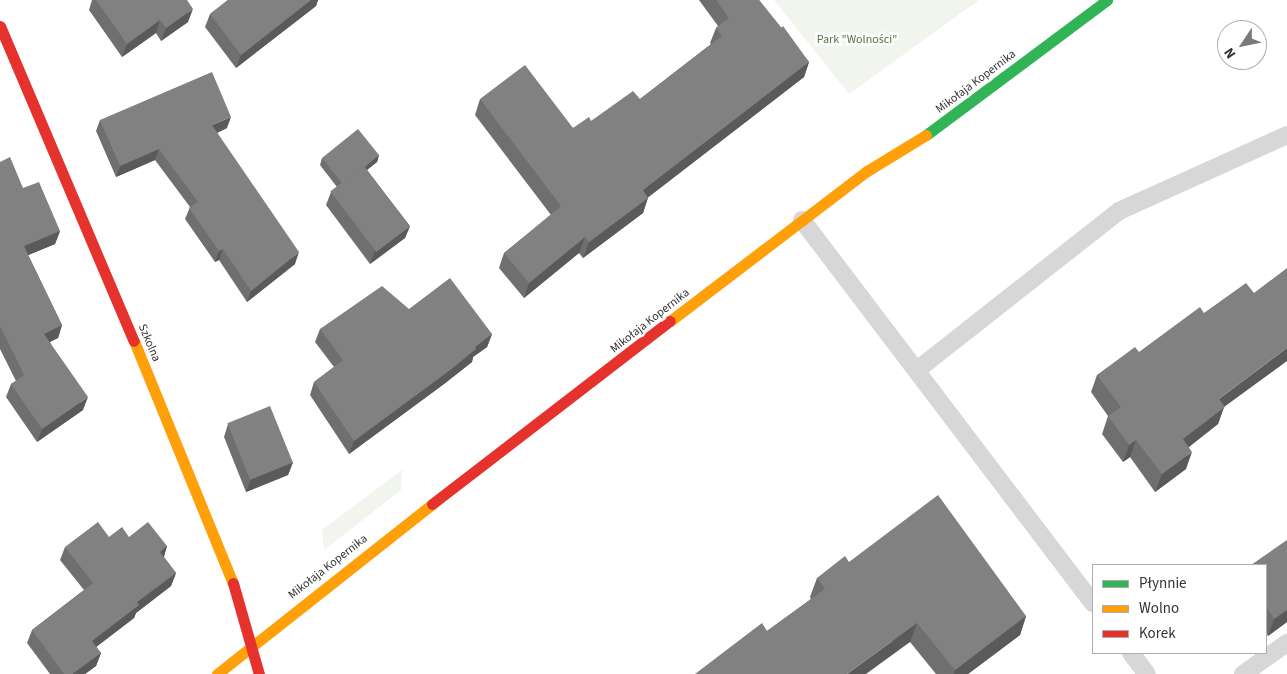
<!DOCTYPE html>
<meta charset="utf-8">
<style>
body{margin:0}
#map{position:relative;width:1287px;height:674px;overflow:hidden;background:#fff;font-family:"Source Sans 3",sans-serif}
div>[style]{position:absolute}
.green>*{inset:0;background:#f1f5ed}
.lane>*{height:18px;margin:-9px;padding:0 9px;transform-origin:9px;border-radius:9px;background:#d7d7d7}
.fast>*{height:11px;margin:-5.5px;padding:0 5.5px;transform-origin:5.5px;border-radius:5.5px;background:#30b455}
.slow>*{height:11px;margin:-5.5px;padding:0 5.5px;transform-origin:5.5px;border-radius:5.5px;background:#ff9f0a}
.jam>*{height:11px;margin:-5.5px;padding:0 5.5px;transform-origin:5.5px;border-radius:5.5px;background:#e5322d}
.wall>*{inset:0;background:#6f6f6f}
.shaded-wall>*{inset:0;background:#5a5a5a}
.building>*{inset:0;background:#818181;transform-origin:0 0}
span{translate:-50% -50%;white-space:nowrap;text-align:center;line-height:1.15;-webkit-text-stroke:5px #fff;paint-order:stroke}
.park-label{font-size:12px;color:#56703f}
.street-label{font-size:12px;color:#333}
.legend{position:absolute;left:1092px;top:564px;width:175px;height:90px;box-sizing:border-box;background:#fff;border:1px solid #adadad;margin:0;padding:6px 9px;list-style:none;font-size:15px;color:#333}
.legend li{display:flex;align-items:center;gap:10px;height:25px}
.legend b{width:25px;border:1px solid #adadad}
.north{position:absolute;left:1217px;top:20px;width:50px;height:50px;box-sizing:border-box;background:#fff;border:1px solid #adadad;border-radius:50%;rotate:236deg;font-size:14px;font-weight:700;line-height:20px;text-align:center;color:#333}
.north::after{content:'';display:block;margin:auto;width:18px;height:22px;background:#7a7a7a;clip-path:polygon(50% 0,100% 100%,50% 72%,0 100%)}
</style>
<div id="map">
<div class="green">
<i style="clip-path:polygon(774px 0,979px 0,849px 94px)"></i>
<i style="clip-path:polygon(402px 470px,401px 490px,324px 550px,322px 530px)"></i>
</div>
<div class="lane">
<i style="left:802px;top:220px;width:481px;rotate:52.8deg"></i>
<i style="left:917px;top:370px;width:257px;rotate:-38.2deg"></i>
<i style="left:1119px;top:211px;width:184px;rotate:-24.3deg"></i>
<i style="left:1131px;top:653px;width:26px;rotate:53deg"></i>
<i style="left:1243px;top:674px;width:54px;rotate:-35.2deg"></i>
</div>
<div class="fast">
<i style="left:926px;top:135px;width:226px;rotate:-36.7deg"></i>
</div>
<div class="slow">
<i style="left:670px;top:321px;width:248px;rotate:-37.3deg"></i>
<i style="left:867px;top:171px;width:69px;rotate:-31.4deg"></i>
<i style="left:134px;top:341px;width:261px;rotate:67.8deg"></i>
<i style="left:217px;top:674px;width:274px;rotate:-38.3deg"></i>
</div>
<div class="jam">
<i style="left:0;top:26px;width:342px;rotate:67deg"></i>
<i style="left:432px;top:504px;width:300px;rotate:-37.6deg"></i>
<i style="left:233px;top:583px;width:95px;rotate:74.1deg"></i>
</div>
<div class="wall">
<i style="clip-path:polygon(92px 0,187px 0,188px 22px,161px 41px,156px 33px,122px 57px,89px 10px)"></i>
<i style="clip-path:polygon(228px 0,318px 0,316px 6px,236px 68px,205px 27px,210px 14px)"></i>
<i style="clip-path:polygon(699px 0,759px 0,809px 62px,804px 77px,648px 197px,643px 213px,583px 258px,579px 253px,524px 298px,499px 268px,504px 253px,551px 215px,475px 115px,480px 99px,573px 128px,591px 121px,640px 99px,711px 44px,710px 43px,716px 28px,718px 26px)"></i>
<i style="clip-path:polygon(100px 120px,227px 128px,217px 133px,295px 264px,247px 302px,219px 260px,215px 262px,185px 219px,190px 207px,155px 160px,116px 177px,96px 131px)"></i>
<i style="clip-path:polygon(379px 155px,377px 162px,367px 170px,410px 226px,405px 238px,370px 264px,326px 205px,331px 192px,337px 187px,320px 165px,322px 158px)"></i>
<i style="clip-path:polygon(0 162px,60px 231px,55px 244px,28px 255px,62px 325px,58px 338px,50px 342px,83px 410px,37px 442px,6px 397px,11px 384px,16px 381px,0 349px)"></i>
<i style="clip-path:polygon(409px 309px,492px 334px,487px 347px,473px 357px,472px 362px,444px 384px,349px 454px,310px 395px,314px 382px,334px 367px,315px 342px,320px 329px)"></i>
<i style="clip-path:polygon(1139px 352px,1224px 407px,1218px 424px,1189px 447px,1186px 469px,1155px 492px,1130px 457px,1123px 462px,1102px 434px,1108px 416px,1091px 392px,1097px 375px)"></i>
<i style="clip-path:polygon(228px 424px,293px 462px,288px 475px,246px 492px,224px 437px)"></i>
<i style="clip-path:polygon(109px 537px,129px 537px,167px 546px,164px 557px,176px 573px,171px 586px,136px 613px,134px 618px,96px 647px,101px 653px,96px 666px,85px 674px,50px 674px,27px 643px,32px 630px,84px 590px,60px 560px,65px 547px)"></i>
<i style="clip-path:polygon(1287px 540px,1287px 622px,1268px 636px,1266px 633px,1266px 565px)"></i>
<i style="clip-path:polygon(849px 562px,1026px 616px,1020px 635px,968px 674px,936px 674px,910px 642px,767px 631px,811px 599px,810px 597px,817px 578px)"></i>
</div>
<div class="shaded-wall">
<i style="clip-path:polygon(311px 0,318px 0,316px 6px,236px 68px,241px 55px)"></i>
<i style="clip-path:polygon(193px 9px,188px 22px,161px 41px,166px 28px)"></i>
<i style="clip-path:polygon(160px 20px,156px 33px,122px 57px,127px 44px)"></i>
<i style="clip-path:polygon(809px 62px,804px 77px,637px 206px,643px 190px)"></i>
<i style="clip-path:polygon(231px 117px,227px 128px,208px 137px,212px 125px)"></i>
<i style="clip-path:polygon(159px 149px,155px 160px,116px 177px,120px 166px)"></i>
<i style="clip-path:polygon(379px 155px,377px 162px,340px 191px,343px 184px)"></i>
<i style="clip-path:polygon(648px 198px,643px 213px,583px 258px,589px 242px)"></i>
<i style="clip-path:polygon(410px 226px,405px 238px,370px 264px,375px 251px)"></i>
<i style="clip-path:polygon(60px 231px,55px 244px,19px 259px,24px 246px)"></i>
<i style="clip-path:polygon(585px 237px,579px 253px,524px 298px,529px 283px)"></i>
<i style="clip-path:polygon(223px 249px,219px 260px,215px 262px,219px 251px)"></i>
<i style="clip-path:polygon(299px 252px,295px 264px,247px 302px,251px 291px)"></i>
<i style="clip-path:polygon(62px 325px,58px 338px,39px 347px,44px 334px)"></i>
<i style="clip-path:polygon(492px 334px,487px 347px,473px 357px,472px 362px,444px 384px,349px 454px,354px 441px)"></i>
<i style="clip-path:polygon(1287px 348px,1287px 361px,1224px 407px,1218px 424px,1177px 456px,1183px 439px,1219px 399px)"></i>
<i style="clip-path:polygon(88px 397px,83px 410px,37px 442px,42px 429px)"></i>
<i style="clip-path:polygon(1136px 440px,1130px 457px,1123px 462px,1129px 445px)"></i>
<i style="clip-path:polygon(1192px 452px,1186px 469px,1155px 492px,1162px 474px)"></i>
<i style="clip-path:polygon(293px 462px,288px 475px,246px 492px,251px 479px)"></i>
<i style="clip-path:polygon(167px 546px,163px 559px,160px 552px)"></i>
<i style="clip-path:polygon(176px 573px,171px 586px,136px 613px,134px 618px,87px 654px,92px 641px,137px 602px)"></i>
<i style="clip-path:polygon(1287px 610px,1287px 622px,1268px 636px,1274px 619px)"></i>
<i style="clip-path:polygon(1026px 616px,1020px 635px,968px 674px,954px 674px,955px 670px)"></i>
<i style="clip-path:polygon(917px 623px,910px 642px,866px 674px,847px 674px)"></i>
<i style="clip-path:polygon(101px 653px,96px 666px,85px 674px,72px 674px)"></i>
</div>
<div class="building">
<i style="clip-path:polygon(96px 0,187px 0,193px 9px,166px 28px,160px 20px,127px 44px)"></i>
<i style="clip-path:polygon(228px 0,311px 0,241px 55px,210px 14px)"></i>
<i style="clip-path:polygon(716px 0,759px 0,781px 28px,783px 26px,809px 62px,643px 190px,648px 198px,589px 242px,585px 237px,529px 283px,504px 253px,561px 206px,480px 99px,525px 65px,573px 128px,589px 117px,591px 121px,633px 91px,640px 99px,722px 36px,716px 28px,729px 18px)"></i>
<i style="clip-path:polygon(212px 72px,231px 117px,212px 125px,299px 252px,251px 291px,223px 249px,219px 251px,189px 208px,198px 202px,159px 149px,120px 166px,100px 120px)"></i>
<i style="clip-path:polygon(358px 129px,379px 155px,365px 167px,364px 166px,342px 183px,322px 158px)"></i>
<i style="clip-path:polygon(10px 157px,23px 188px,39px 182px,60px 231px,24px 246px,62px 325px,44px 334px,88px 397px,42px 429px,11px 384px,24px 375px,0 326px,0 162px)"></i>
<i style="left:364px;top:166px;width:76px;height:42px;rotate:53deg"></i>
<i style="clip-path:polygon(1287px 268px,1287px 348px,1219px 399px,1225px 407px,1183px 439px,1192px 452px,1162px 474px,1136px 440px,1129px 445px,1108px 416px,1121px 407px,1097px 375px,1135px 347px,1139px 352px,1200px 307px,1204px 313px,1246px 283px,1254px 293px)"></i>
<i style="clip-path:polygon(450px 278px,492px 334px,475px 347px,476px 349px,449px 371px,354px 441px,314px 382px,343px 360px,320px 329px,382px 286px,409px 309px)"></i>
<i style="left:270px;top:406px;width:61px;height:46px;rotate:68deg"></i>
<i style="clip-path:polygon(938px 495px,1026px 616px,955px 670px,917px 623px,847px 674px,695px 674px,762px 623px,767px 631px,825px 589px,817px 578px,845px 556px,849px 562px)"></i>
<i style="clip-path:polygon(98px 522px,109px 537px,122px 527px,129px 537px,148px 522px,167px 546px,160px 552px,176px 573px,137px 602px,139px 605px,92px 641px,101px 653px,72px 674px,64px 674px,32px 630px,93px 583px,65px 547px)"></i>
<i style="clip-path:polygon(1287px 540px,1287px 610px,1274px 619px,1266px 606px,1266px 565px,1251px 565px)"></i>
</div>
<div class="park-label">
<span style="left:857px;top:40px">Park "Wolności"</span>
</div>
<div class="street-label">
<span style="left:976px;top:82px;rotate:-37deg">Mikołaja Kopernika</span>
<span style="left:650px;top:321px;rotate:-38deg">Mikołaja Kopernika</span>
<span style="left:149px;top:343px;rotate:67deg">Szkolna</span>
<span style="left:328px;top:567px;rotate:-38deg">Mikołaja Kopernika</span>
</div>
<ul class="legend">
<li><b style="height:6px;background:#30b455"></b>Płynnie</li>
<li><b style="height:6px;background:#ff9f0a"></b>Wolno</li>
<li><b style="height:6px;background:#e5322d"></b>Korek</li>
</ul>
<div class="north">N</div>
</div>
